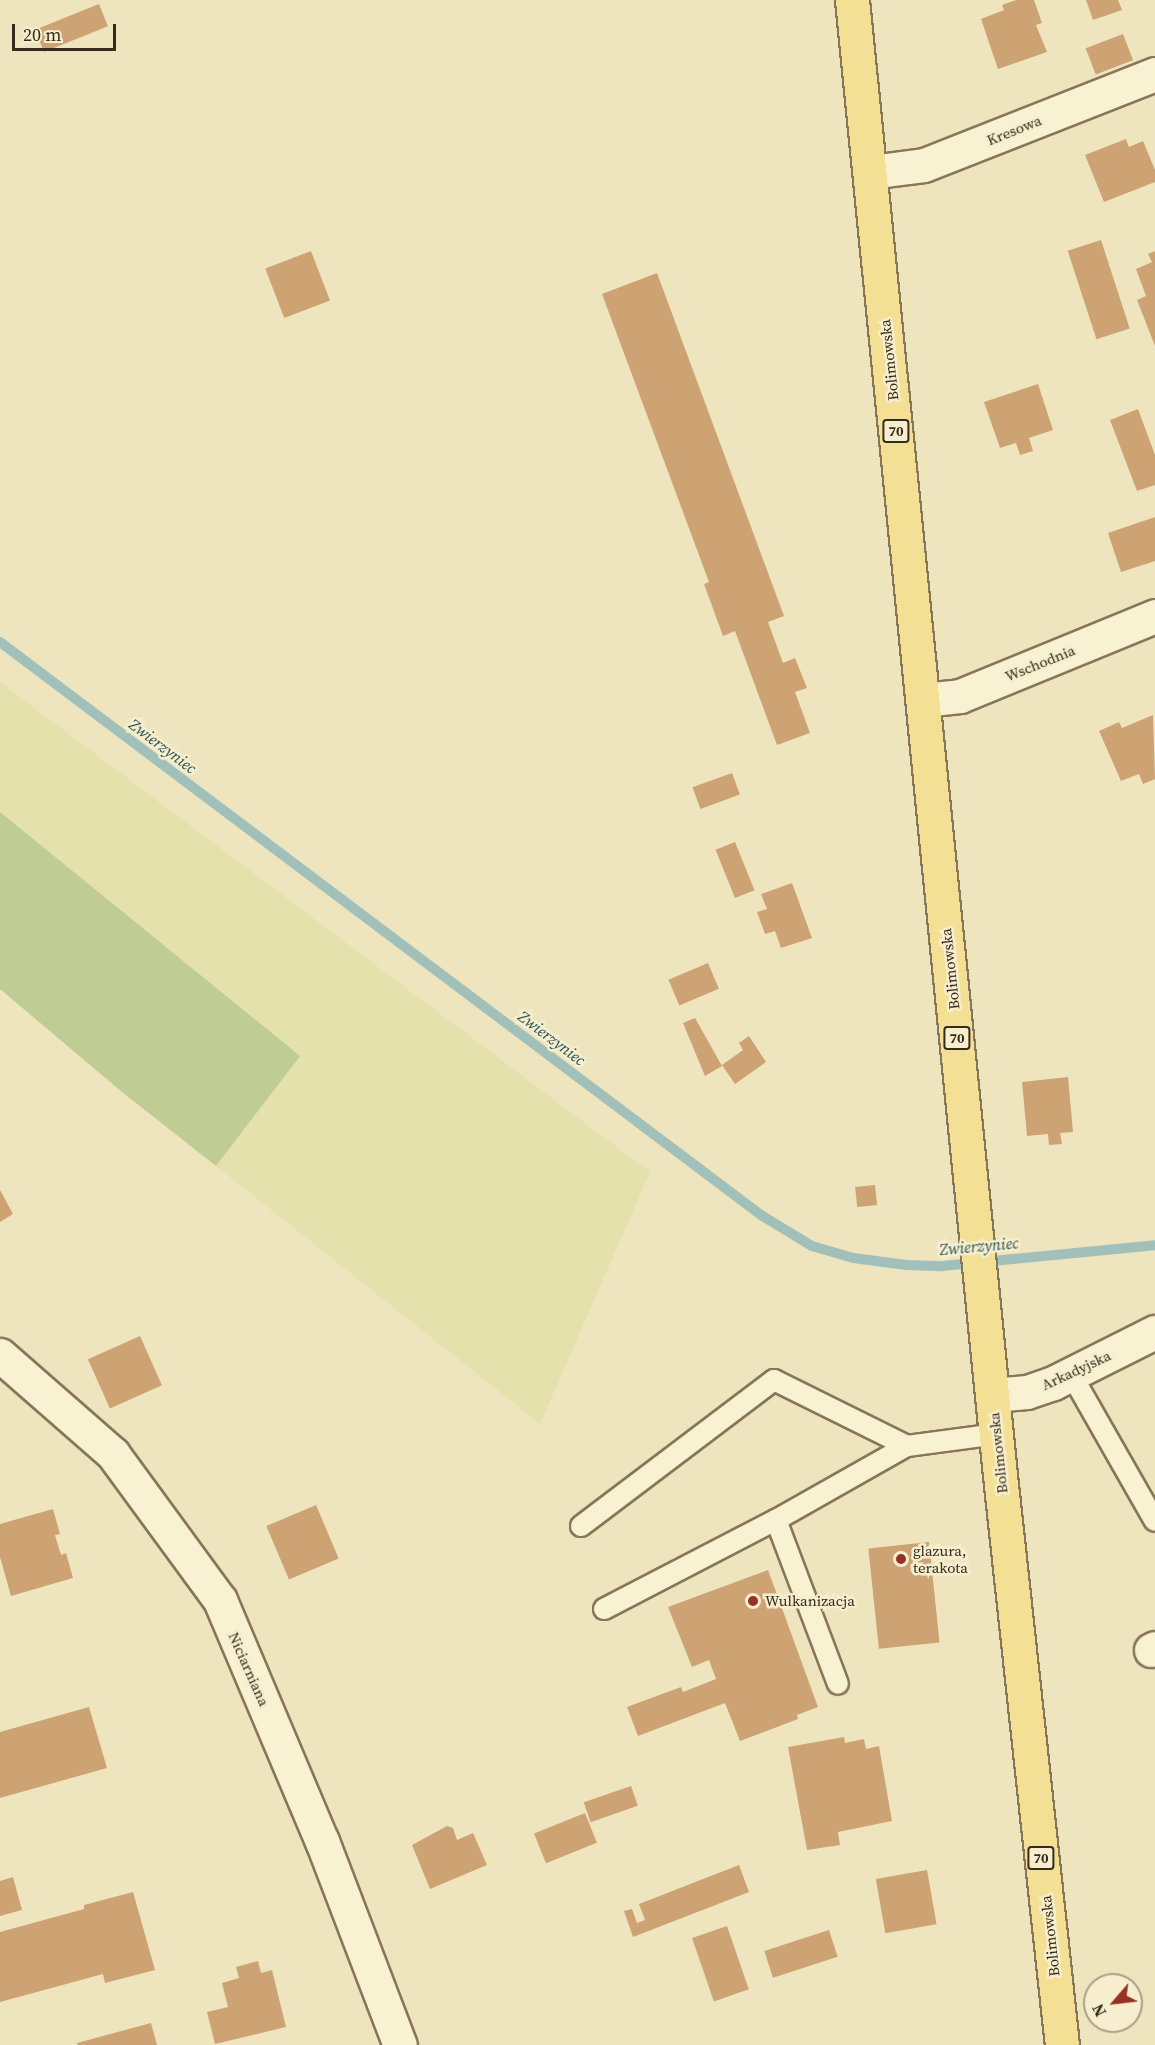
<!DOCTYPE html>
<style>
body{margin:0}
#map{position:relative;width:1155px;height:2045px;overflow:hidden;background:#eee5bf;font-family:"Source Serif 4",serif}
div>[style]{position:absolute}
.farmland>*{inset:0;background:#e4e1ac}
.green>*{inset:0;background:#bfcc93}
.stream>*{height:10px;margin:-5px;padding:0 5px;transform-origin:5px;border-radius:5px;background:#a2c0ba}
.building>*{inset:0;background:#cda374;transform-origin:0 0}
.roads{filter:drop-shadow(2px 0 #877657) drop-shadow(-2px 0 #877657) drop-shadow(0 2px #877657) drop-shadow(0 -2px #877657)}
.service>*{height:20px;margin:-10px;padding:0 10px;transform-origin:10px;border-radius:10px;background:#f9f2d2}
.minor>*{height:33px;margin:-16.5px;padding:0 16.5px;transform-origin:16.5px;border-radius:16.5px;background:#f9f2d2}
.primary>*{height:33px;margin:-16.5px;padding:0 16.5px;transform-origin:16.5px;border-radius:16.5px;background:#f3e095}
.dots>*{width:16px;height:16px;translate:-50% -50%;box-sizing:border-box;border:3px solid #f6eece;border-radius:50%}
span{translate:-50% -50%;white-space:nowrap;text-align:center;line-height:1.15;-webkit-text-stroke:5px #f6eece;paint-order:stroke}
.shield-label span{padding:2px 4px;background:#f6eece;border:2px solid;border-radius:4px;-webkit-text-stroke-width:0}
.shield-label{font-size:14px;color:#362b1c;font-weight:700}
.street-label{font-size:15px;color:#362b1c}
.poi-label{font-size:15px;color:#362b1c}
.left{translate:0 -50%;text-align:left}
.water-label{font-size:16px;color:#2b5456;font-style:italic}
.north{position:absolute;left:1083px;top:1973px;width:60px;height:60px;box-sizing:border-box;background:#f6eece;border:2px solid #a9a087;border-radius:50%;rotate:242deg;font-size:16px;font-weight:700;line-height:24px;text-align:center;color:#362b1c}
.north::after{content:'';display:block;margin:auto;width:21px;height:27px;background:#973126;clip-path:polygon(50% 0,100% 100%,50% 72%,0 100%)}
.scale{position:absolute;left:12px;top:24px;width:104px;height:27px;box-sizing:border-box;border:3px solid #362b1c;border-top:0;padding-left:8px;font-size:18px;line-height:21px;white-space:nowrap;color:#362b1c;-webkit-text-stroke:4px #f6eece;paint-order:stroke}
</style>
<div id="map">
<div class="farmland">
<i style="clip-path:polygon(0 682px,650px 1172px,540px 1424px,216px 1166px,299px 1056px,0 812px)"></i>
</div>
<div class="green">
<i style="clip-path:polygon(0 812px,300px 1056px,216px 1166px,122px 1092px,0 989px)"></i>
</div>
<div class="stream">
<i style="left:0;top:642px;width:953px;rotate:36.98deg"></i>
<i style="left:761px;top:1215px;width:60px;rotate:31.3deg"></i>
<i style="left:812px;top:1246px;width:43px;rotate:16.3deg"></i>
<i style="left:853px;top:1258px;width:54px;rotate:7.4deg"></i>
<i style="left:907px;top:1265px;width:35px;rotate:2deg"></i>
<i style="left:942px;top:1266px;width:214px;rotate:-5.6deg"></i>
</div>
<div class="building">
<i style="clip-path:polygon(1016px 0,1034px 0,1042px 23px,1036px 25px,1047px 52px,998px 69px,981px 19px,1004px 10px,1002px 5px)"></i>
<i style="clip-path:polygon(1086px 0,1118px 0,1122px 10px,1093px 20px)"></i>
<i style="left:99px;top:4px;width:24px;height:69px;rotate:68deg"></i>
<i style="left:1123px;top:34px;width:28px;height:40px;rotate:69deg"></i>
<i style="clip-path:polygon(1126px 139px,1129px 147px,1143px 141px,1155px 170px,1155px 182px,1104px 202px,1085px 155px)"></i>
<i style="left:1101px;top:240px;width:93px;height:35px;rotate:72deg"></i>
<i style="left:311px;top:251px;width:53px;height:49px;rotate:69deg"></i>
<i style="clip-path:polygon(1155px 251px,1155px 346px,1137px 300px,1146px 296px,1136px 269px,1152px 262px,1148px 254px)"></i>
<i style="clip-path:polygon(657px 273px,784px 616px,768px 622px,783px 663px,795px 658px,807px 688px,795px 692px,810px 733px,777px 745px,735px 631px,723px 636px,704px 584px,709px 582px,602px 294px)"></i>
<i style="clip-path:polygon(1038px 384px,1053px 430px,1029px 438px,1033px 451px,1020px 455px,1016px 443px,1000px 448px,984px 402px)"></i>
<i style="clip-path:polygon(1138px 409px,1155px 455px,1155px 485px,1137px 491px,1110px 420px)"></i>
<i style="clip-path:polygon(1155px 517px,1155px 561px,1121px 572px,1108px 533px)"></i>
<i style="clip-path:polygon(1153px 715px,1155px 779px,1143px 784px,1139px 774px,1121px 781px,1099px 731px,1119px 722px,1122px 728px)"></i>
<i style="left:732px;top:773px;width:23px;height:42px;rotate:70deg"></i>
<i style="left:735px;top:842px;width:52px;height:21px;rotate:68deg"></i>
<i style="clip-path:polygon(792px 883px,812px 938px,781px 948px,775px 931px,765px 934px,757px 912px,767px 909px,761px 894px)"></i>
<i style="left:708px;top:963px;width:28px;height:43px;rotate:67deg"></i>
<i style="clip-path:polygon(695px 1018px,722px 1066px,705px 1076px,683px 1023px)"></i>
<i style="clip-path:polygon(749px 1036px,766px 1062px,735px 1084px,722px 1065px,743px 1050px,739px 1043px)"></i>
<i style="clip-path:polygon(1068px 1077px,1073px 1132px,1060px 1133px,1062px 1144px,1049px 1145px,1048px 1134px,1027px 1136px,1022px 1082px)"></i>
<i style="left:875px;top:1185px;width:20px;height:20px;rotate:84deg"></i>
<i style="clip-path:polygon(0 1190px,13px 1214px,0 1222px)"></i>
<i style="left:140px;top:1336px;width:54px;height:57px;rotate:66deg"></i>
<i style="left:316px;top:1505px;width:58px;height:54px;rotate:67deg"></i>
<i style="clip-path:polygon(53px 1509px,60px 1534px,55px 1535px,61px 1555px,66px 1553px,73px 1578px,11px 1596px,0 1557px,0 1524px)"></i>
<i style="left:929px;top:1542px;width:101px;height:61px;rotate:84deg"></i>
<i style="clip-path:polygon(768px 1570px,818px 1707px,797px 1715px,798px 1719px,740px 1741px,725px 1703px,638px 1736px,627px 1707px,681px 1687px,683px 1692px,716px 1679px,709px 1660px,692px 1667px,668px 1607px)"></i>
<i style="clip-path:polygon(89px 1707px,107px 1768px,0 1798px,0 1732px)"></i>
<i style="clip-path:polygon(844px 1737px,845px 1743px,864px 1739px,866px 1749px,879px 1746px,892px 1821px,838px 1832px,840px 1845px,807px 1850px,788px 1747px)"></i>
<i style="left:631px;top:1786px;width:21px;height:50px;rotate:71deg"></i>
<i style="left:585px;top:1813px;width:32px;height:55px;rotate:68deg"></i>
<i style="clip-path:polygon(447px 1826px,453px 1828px,457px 1840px,473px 1833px,487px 1865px,430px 1889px,412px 1845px)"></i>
<i style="clip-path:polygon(739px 1865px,749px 1892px,633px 1937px,624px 1911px,632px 1909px,637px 1923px,645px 1920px,639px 1904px)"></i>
<i style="left:927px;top:1870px;width:55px;height:52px;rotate:80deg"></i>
<i style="clip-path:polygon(13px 1877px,22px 1910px,0 1916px,0 1881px)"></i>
<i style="clip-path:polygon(133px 1892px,155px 1970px,105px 1983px,103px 1974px,0 2002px,0 1932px,84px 1909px,84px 1905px)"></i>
<i style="left:727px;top:1926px;width:67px;height:37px;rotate:71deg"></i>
<i style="left:829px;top:1930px;width:28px;height:68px;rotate:72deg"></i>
<i style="clip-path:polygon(258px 1961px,261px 1973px,272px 1970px,286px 2027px,215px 2044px,207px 2012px,228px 2007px,222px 1983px,239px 1978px,236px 1967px)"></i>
<i style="clip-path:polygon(151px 2023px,157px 2045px,78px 2045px,77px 2043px)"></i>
</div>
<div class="roads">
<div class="service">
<i style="left:1071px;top:1374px;width:169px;rotate:60.3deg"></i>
<i style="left:776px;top:1520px;width:175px;rotate:69.3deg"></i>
<i style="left:581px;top:1526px;width:242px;rotate:-37.1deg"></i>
<i style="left:774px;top:1380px;width:148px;rotate:26.4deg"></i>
<i style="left:604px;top:1609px;width:194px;rotate:-27.4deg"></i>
<i style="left:776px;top:1520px;width:150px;rotate:-29.5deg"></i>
<i style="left:907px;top:1446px;width:91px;rotate:-7.6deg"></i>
</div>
<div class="minor">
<i style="left:870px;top:172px;width:54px;rotate:-7.4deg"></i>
<i style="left:924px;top:165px;width:248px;rotate:-21.5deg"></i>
<i style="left:923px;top:700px;width:37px;rotate:-6deg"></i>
<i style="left:960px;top:696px;width:211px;rotate:-22.3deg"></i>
<i style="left:0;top:1355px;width:150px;rotate:41.2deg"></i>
<i style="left:113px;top:1454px;width:181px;rotate:53.8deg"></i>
<i style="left:220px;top:1600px;width:262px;rotate:67.1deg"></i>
<i style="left:322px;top:1841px;width:218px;rotate:69.1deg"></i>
<i style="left:992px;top:1395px;width:35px;rotate:-5deg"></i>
<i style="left:1027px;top:1392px;width:28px;rotate:-19deg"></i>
<i style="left:1053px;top:1383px;width:114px;rotate:-26.6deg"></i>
<i style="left:1151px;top:1650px;width:4px;rotate:-27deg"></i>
</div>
<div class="primary">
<i style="left:852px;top:0;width:1502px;rotate:84.27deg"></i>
<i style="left:1002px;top:1494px;width:554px;rotate:83.79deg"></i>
</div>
</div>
<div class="dots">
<i style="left:901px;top:1559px;background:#973126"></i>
<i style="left:753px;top:1601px;background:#973126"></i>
</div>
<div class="shield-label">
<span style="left:896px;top:431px">70</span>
<span style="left:957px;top:1038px">70</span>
<span style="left:1041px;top:1858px">70</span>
</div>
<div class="street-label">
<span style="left:1014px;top:130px;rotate:-22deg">Kresowa</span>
<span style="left:889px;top:360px;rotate:-96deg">Bolimowska</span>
<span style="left:1040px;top:663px;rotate:-22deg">Wschodnia</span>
<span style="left:950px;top:969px;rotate:-96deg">Bolimowska</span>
<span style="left:1076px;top:1370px;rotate:-25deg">Arkadyjska</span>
<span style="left:998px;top:1453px;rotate:-96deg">Bolimowska</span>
<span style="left:249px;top:1669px;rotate:66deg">Niciarniana</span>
<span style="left:1050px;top:1936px;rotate:-96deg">Bolimowska</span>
</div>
<div class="poi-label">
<span class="left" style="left:913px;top:1559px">glazura,<br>terakota</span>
<span class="left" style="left:765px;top:1601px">Wulkanizacja</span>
</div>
<div class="water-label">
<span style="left:163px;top:746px;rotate:37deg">Zwierzyniec</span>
<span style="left:552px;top:1038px;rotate:37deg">Zwierzyniec</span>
<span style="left:979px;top:1246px;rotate:-5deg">Zwierzyniec</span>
</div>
<div class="north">N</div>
<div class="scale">20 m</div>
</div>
